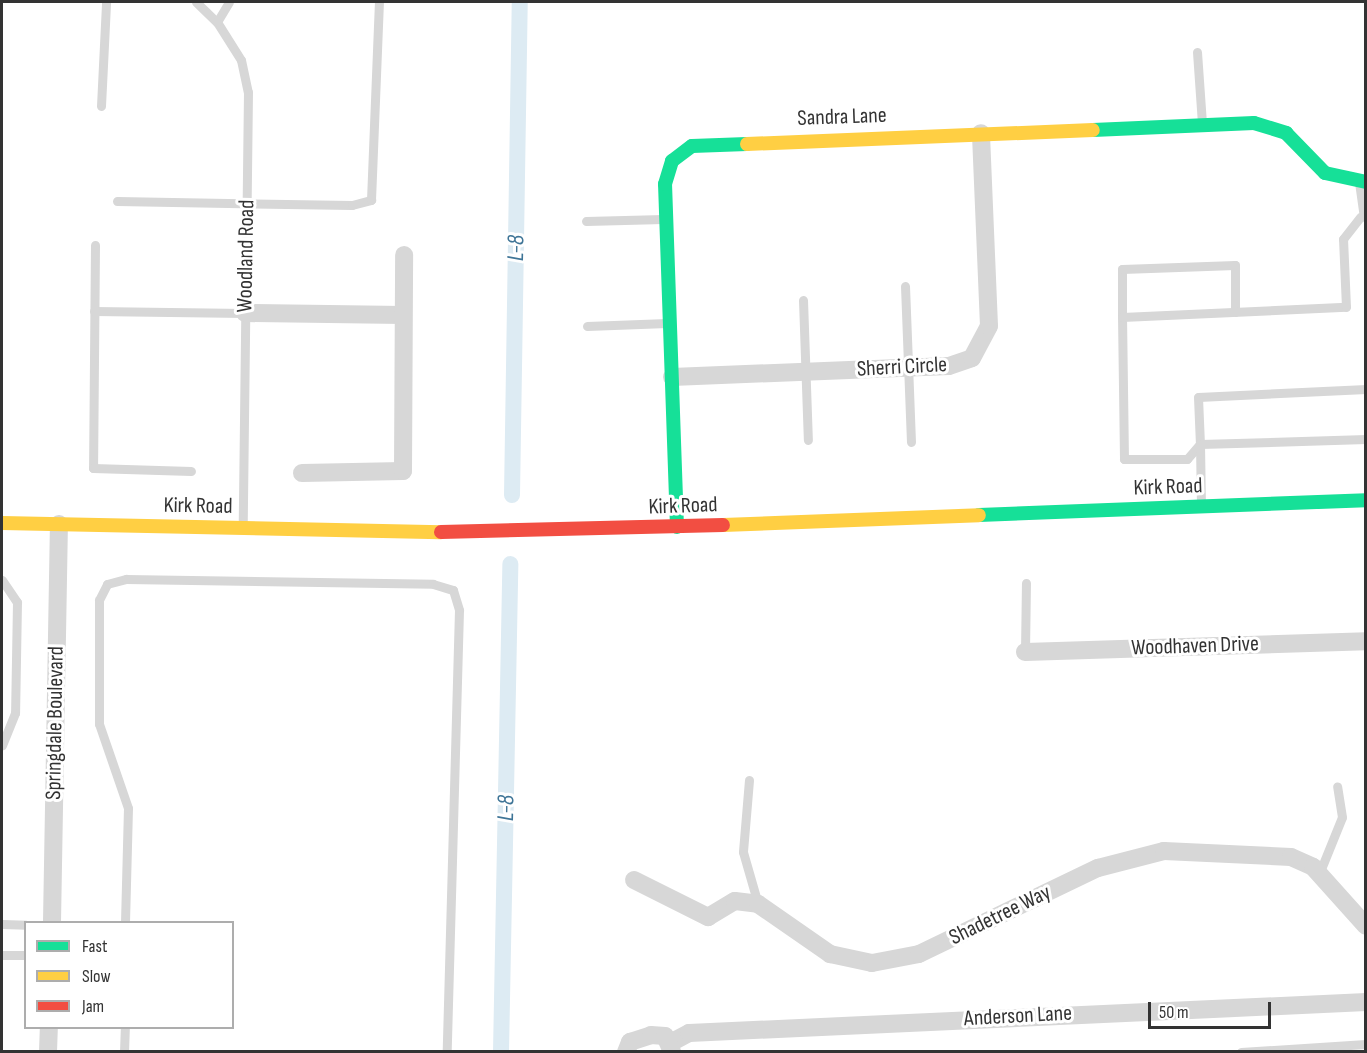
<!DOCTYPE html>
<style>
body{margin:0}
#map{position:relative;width:1367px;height:1053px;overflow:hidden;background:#fff;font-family:"Sofia Sans Condensed",sans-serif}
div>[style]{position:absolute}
.canal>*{height:16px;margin:-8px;padding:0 8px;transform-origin:8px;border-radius:8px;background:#ddebf3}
.lane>*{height:9px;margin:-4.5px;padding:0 4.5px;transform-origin:4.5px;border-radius:4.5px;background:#d7d7d7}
.street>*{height:18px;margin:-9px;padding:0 9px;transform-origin:9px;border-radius:9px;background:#d7d7d7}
.fast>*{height:14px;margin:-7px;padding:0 7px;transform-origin:7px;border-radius:7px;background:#16e098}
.slow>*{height:14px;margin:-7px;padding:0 7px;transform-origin:7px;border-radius:7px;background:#ffcf43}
.jam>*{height:14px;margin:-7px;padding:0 7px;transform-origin:7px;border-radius:7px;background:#f24e42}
span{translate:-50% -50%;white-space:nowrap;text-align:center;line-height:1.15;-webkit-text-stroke:6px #fff;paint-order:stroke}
.street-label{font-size:22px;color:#333}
.water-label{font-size:24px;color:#3f7597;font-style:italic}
.frame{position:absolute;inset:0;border:3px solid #333;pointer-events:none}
.legend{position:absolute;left:24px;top:921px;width:210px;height:108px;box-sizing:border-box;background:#fff;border:2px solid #adadad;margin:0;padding:8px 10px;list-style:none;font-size:18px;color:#333}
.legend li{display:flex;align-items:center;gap:12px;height:30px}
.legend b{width:30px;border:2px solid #adadad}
.scale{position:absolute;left:1148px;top:1002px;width:123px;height:27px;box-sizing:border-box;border:3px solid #333;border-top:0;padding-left:8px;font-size:18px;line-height:21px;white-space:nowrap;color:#333;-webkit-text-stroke:4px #fff;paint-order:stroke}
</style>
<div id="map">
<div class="canal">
<i style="left:512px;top:495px;width:493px;rotate:-89.1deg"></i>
<i style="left:501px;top:1052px;width:488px;rotate:-88.9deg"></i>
</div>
<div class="lane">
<i style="left:196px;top:2px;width:29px;rotate:44deg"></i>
<i style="left:217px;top:22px;width:45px;rotate:57.7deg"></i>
<i style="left:241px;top:60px;width:33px;rotate:78deg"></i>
<i style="left:248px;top:92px;width:433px;rotate:90.7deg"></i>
<i style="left:217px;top:22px;width:23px;rotate:-59deg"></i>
<i style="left:1197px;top:52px;width:71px;rotate:86deg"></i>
<i style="left:101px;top:106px;width:104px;rotate:-87.2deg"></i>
<i style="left:1359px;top:182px;width:35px;rotate:82deg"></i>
<i style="left:117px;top:201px;width:235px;rotate:1deg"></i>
<i style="left:352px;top:205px;width:20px;rotate:-15deg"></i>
<i style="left:371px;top:200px;width:198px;rotate:-87.7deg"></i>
<i style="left:586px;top:221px;width:77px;rotate:-1.5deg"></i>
<i style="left:95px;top:245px;width:223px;rotate:90.5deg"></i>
<i style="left:93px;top:468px;width:98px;rotate:1.8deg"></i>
<i style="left:905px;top:286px;width:156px;rotate:87.8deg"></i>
<i style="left:803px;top:300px;width:140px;rotate:88deg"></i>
<i style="left:94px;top:311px;width:151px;rotate:0.8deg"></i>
<i style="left:1122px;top:317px;width:48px;rotate:-90deg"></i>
<i style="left:1122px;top:269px;width:113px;rotate:-2deg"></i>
<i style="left:1235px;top:265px;width:47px;rotate:90deg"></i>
<i style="left:587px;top:326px;width:80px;rotate:-2.1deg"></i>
<i style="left:1366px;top:389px;width:168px;rotate:177.3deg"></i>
<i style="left:1198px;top:397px;width:47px;rotate:87.6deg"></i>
<i style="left:1200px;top:444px;width:166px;rotate:-1.7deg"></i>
<i style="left:1200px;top:444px;width:20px;rotate:131deg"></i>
<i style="left:1187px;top:459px;width:63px;rotate:180deg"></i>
<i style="left:1124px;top:459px;width:142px;rotate:-90.8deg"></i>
<i style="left:1122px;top:317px;width:224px;rotate:-2.6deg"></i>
<i style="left:1346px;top:307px;width:68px;rotate:-92.5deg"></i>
<i style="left:1343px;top:239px;width:28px;rotate:-52deg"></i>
<i style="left:1200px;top:444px;width:61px;rotate:89.1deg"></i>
<i style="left:2px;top:580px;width:27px;rotate:56deg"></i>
<i style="left:17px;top:602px;width:111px;rotate:91deg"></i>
<i style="left:15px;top:713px;width:35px;rotate:112deg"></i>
<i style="left:1025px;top:652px;width:69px;rotate:-89.2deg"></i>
<i style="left:749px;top:780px;width:72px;rotate:94.8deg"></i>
<i style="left:743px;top:852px;width:54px;rotate:73.9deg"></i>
<i style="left:1319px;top:874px;width:61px;rotate:-68deg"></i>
<i style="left:1342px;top:817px;width:31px;rotate:-99deg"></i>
<i style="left:125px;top:922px;width:114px;rotate:-88.5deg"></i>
<i style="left:128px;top:808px;width:89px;rotate:-109deg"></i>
<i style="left:99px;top:724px;width:124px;rotate:-90deg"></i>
<i style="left:99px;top:600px;width:18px;rotate:-63deg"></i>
<i style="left:107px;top:584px;width:20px;rotate:-15deg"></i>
<i style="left:126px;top:579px;width:307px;rotate:0.9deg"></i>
<i style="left:433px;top:584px;width:21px;rotate:17deg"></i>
<i style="left:453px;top:590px;width:21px;rotate:73deg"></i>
<i style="left:459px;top:610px;width:442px;rotate:91.6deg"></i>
<i style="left:2px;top:924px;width:24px;rotate:2deg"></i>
<i style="left:2px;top:955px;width:24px"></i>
<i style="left:124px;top:1052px;width:24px;rotate:-88deg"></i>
<i style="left:1241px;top:1052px;width:125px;rotate:-3.7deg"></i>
</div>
<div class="street">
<i style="left:245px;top:313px;width:158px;rotate:0.7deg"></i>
<i style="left:672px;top:377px;width:277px;rotate:-2.3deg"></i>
<i style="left:949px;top:366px;width:24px;rotate:-19deg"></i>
<i style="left:972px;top:358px;width:36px;rotate:-62deg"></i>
<i style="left:989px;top:326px;width:193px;rotate:-92.4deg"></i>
<i style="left:302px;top:473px;width:101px;rotate:-1.1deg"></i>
<i style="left:403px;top:471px;width:216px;rotate:-89.7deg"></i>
<i style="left:1025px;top:652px;width:341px;rotate:-1.8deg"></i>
<i style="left:634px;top:880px;width:83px;rotate:26.6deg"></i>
<i style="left:708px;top:917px;width:31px;rotate:-31deg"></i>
<i style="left:735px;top:901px;width:23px;rotate:7deg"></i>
<i style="left:758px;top:904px;width:88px;rotate:34.8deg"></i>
<i style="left:830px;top:954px;width:43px;rotate:12.1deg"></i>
<i style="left:872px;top:963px;width:48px;rotate:-10.8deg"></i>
<i style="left:919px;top:954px;width:199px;rotate:-25.7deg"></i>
<i style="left:1098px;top:868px;width:68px;rotate:-14.4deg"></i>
<i style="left:1164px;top:851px;width:127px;rotate:2.7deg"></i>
<i style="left:1291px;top:857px;width:24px;rotate:24deg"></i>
<i style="left:1313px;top:867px;width:79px;rotate:48.1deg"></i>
<i style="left:52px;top:922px;width:398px;rotate:-89deg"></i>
<i style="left:672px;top:1042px;width:19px;rotate:-28deg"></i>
<i style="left:689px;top:1033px;width:678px;rotate:-2.62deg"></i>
<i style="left:48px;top:1052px;width:24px;rotate:-88deg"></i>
<i style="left:626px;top:1052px;width:11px;rotate:-68deg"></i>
<i style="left:630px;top:1042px;width:22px;rotate:-18deg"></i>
<i style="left:651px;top:1035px;width:14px;rotate:4deg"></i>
<i style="left:665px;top:1036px;width:17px;rotate:66deg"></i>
</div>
<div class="fast">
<i style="left:1093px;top:130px;width:161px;rotate:-2.5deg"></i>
<i style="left:1254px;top:123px;width:34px;rotate:17deg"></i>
<i style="left:1286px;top:133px;width:56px;rotate:45.7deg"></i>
<i style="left:1325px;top:173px;width:42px;rotate:12.4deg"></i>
<i style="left:979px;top:515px;width:387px;rotate:-2.2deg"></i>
<i style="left:677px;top:527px;width:343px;rotate:-92deg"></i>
<i style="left:665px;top:184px;width:24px;rotate:-73deg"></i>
<i style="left:672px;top:161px;width:25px;rotate:-37deg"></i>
<i style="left:692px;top:146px;width:55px;rotate:-2.1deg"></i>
</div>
<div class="slow">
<i style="left:747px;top:144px;width:346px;rotate:-2.3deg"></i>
<i style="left:2px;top:523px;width:439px;rotate:1.2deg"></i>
<i style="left:723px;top:525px;width:256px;rotate:-2.2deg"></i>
</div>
<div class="jam">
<i style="left:441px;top:532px;width:282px;rotate:-1.4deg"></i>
</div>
<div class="street-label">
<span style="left:842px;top:117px;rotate:-2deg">Sandra Lane</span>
<span style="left:246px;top:256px;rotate:-89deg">Woodland Road</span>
<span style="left:902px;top:367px;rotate:-3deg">Sherri Circle</span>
<span style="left:1168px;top:487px;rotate:-2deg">Kirk Road</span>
<span style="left:198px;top:506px;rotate:1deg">Kirk Road</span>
<span style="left:683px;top:506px;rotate:-2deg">Kirk Road</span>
<span style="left:1195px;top:646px;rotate:-2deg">Woodhaven Drive</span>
<span style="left:55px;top:723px;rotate:-89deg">Springdale Boulevard</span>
<span style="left:1000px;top:915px;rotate:-26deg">Shadetree Way</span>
<span style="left:1018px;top:1016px;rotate:-3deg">Anderson Lane</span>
</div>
<div class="water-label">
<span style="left:516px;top:248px;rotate:-89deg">L-8</span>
<span style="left:506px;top:808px;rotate:-89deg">L-8</span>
</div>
<div class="frame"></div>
<ul class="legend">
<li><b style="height:8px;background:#16e098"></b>Fast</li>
<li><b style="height:8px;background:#ffcf43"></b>Slow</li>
<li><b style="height:8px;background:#f24e42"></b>Jam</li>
</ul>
<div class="scale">50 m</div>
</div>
